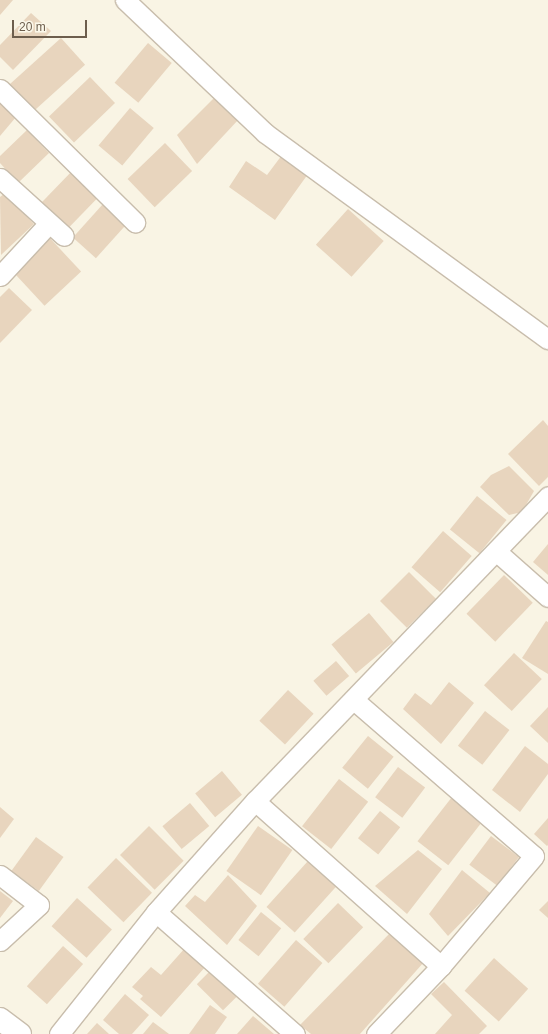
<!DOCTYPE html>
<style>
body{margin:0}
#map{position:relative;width:548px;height:1034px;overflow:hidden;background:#f9f4e4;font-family:Helvetica,sans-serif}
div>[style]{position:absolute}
.building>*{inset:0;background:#e8d5be;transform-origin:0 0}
.roads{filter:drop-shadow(1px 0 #c8bdac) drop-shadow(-1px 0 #c8bdac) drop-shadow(0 1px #c8bdac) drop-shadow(0 -1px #c8bdac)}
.street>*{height:19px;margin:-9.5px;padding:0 9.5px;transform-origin:9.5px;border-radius:9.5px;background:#fff}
.secondary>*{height:22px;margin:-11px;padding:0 11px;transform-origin:11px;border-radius:11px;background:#fff}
span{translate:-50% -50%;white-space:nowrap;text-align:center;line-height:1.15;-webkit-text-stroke:3px #fcf8ea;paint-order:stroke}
.scale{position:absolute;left:12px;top:20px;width:75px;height:18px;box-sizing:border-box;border:2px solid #6d5e4d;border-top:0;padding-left:5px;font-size:12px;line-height:14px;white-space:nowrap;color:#6d5e4d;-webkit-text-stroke:3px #fcf8ea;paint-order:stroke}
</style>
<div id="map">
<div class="building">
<i style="clip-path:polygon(0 0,13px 0,0 15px)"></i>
<i style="clip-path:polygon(31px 13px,51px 31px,13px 70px,0 57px,0 45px)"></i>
<i style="left:61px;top:38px;width:36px;height:69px;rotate:48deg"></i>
<i style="left:148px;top:43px;width:31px;height:52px;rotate:40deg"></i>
<i style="left:90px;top:77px;width:36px;height:57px;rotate:46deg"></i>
<i style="clip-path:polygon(216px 96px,239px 119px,197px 164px,177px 135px)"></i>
<i style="clip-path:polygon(0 103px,16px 117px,0 136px)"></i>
<i style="left:130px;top:108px;width:31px;height:49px;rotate:40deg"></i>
<i style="clip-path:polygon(27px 130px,49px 153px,18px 183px,0 163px,0 156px)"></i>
<i style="left:165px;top:143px;width:39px;height:52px;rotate:46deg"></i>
<i style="clip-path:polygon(282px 155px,308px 174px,275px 220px,229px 187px,246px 161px,267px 175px)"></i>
<i style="left:74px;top:169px;width:37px;height:47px;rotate:44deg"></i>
<i style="clip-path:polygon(5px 193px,34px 224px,1px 255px,0 197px)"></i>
<i style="left:103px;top:204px;width:31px;height:45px;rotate:42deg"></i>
<i style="left:348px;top:209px;width:48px;height:48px;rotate:42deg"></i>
<i style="left:47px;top:235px;width:50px;height:50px;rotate:47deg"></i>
<i style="clip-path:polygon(9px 288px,32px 310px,0 343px,0 297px)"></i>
<i style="clip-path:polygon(543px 420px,548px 426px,548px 477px,539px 486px,508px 454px)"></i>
<i style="clip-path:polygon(509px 466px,534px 491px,522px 512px,509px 515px,480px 487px,491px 475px)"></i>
<i style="left:477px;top:496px;width:38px;height:43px;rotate:39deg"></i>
<i style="left:443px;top:531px;width:38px;height:48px;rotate:41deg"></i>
<i style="clip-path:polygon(548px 544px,548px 575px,533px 562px)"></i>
<i style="left:409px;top:572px;width:38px;height:41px;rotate:45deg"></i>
<i style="left:504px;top:575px;width:40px;height:54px;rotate:44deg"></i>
<i style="left:369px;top:613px;width:38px;height:49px;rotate:50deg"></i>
<i style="clip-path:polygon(546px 621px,548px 622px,548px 674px,522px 658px)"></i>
<i style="left:514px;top:653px;width:38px;height:44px;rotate:43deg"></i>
<i style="left:336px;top:661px;width:20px;height:30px;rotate:49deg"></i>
<i style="clip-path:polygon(449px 682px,474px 703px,441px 744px,403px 709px,415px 693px,431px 705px)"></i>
<i style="left:288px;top:690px;width:35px;height:42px;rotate:43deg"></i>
<i style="clip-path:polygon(548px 707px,548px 743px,530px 726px)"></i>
<i style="left:485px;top:711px;width:31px;height:44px;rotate:38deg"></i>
<i style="left:368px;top:736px;width:33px;height:41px;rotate:39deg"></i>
<i style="clip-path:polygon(525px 746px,548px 764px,548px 774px,520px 812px,492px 790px)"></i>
<i style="left:398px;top:767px;width:34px;height:38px;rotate:37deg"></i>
<i style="left:222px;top:771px;width:31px;height:35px;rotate:50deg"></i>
<i style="left:339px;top:779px;width:37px;height:60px;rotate:38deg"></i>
<i style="left:452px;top:797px;width:39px;height:56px;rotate:38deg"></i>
<i style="left:190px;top:803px;width:30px;height:36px;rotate:50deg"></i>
<i style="clip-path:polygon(0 807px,14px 819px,0 838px)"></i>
<i style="left:380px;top:811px;width:26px;height:35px;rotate:39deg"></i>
<i style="clip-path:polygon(548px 818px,548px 845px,547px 846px,534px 834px)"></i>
<i style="left:149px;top:826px;width:49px;height:41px;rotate:45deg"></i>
<i style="left:258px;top:826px;width:42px;height:55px;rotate:35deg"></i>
<i style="left:491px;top:836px;width:35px;height:36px;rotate:37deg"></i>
<i style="left:36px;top:837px;width:34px;height:42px;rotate:36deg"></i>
<i style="clip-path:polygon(418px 850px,442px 869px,407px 914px,375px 886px)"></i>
<i style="left:116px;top:858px;width:50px;height:41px;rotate:44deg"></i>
<i style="left:308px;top:861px;width:38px;height:62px;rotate:42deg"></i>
<i style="clip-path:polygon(462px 870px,490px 893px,448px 936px,429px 914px)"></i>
<i style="clip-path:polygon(228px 875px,257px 906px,227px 945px,185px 906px,195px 895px,205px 902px)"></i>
<i style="clip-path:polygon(0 891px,13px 901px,0 918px)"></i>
<i style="left:77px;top:898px;width:47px;height:38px;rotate:42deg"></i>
<i style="clip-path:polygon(548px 901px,548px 918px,539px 910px)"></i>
<i style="left:338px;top:903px;width:35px;height:50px;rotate:44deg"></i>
<i style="left:261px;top:912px;width:26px;height:36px;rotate:39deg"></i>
<i style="clip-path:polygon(392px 931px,424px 962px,360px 1034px,311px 1034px,300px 1025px)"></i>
<i style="left:296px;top:940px;width:35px;height:58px;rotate:41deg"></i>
<i style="left:63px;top:946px;width:27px;height:54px;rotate:42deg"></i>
<i style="clip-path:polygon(185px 948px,206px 966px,161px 1017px,140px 999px,143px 996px,132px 987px,151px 967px,161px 975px)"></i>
<i style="left:494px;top:958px;width:46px;height:44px;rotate:42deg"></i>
<i style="left:211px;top:970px;width:37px;height:20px;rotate:45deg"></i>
<i style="clip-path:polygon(444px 982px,487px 1026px,479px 1034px,435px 1034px,452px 1015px,431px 994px)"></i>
<i style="clip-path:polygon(125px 994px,149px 1015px,132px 1034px,119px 1034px,103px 1020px)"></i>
<i style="clip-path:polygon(210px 1005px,227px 1017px,215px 1034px,189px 1034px)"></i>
<i style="clip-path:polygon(253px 1016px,274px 1034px,237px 1034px)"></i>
<i style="clip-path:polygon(153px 1022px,169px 1034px,143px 1034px)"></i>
<i style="clip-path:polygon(97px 1023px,109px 1034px,87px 1034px)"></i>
</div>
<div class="roads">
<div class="street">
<i style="left:125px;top:0;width:193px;rotate:43.5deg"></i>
<i style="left:265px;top:133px;width:350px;rotate:36.1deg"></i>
<i style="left:0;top:89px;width:190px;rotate:44.6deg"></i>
<i style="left:0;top:178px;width:86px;rotate:42.2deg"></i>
<i style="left:0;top:276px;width:72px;rotate:-47.2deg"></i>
<i style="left:497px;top:552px;width:68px;rotate:41.4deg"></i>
<i style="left:354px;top:700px;width:238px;rotate:40.9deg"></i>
<i style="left:534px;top:856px;width:144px;rotate:130.2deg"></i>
<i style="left:441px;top:966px;width:94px;rotate:133.7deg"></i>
<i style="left:255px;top:801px;width:249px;rotate:41.6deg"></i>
<i style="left:0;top:875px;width:49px;rotate:37.6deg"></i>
<i style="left:39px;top:905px;width:53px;rotate:137.3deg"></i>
<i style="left:156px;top:912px;width:185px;rotate:41.3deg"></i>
<i style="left:59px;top:1034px;width:156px;rotate:-51.5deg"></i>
<i style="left:156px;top:912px;width:149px;rotate:-48.3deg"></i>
<i style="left:255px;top:801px;width:423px;rotate:-46.1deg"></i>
</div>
<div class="secondary">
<i style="left:0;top:1019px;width:25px;rotate:37deg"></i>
</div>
</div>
<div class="scale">20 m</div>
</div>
